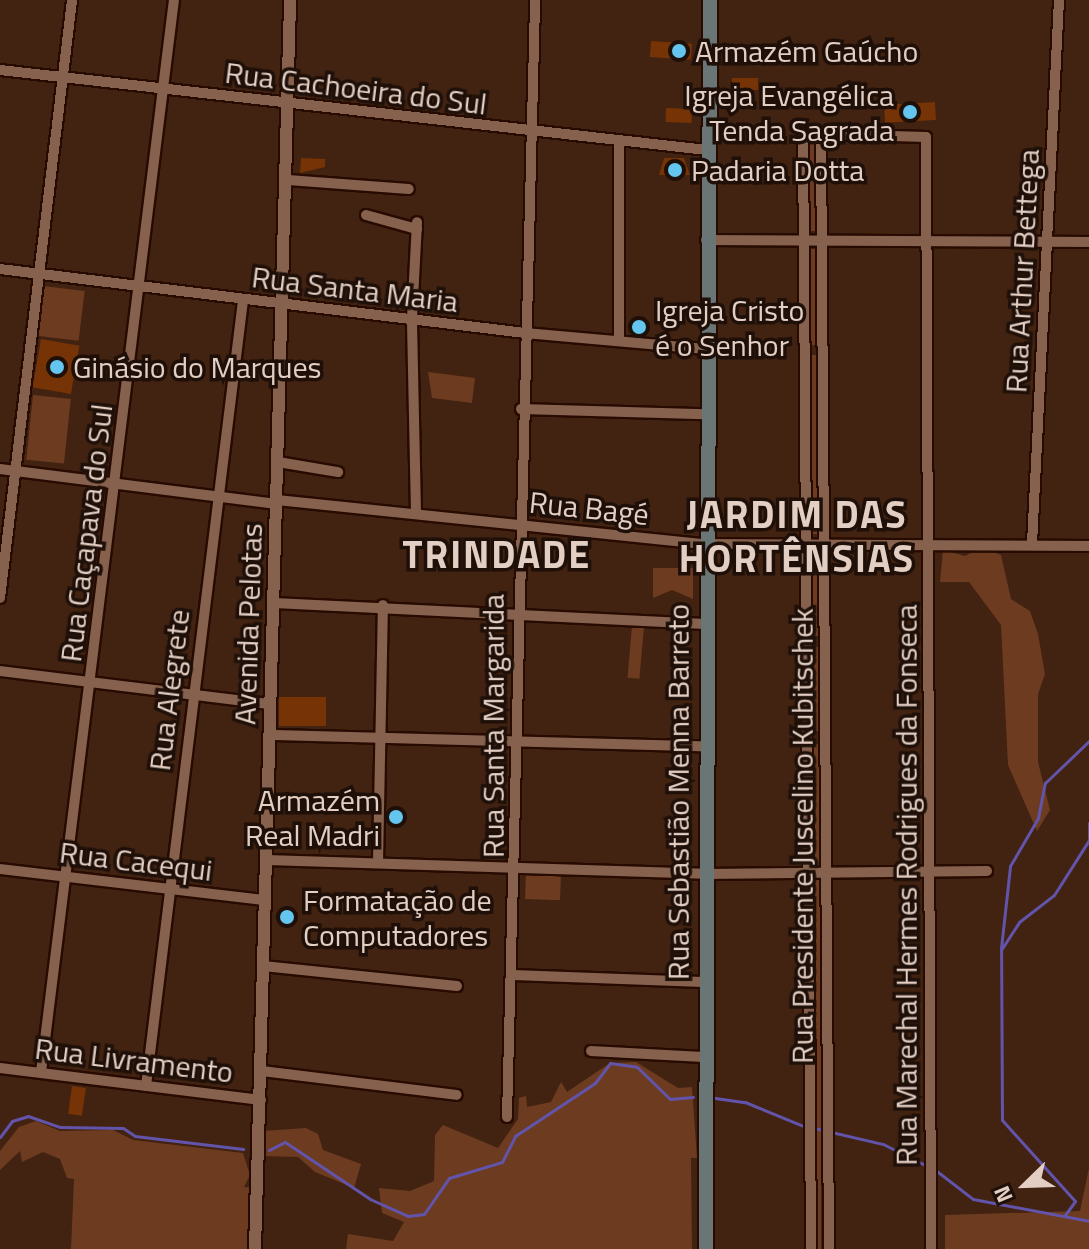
<!DOCTYPE html>
<meta charset="utf-8">
<style>
body{margin:0}
#map{position:relative;width:1089px;height:1249px;overflow:hidden;background:#422210;font-family:"Titillium Web",sans-serif}
div>[style]{position:absolute}
.green>*{inset:0;background:#6d3c20;transform-origin:0 0}
.stream>*{height:3px;margin:-1.5px;padding:0 1.5px;transform-origin:1.5px;border-radius:1.5px;background:#6254aa}
.building>*{inset:0;background:#763305;transform-origin:0 0}
.roads{filter:drop-shadow(2px 0 #270a00) drop-shadow(-2px 0 #270a00) drop-shadow(0 2px #270a00) drop-shadow(0 -2px #270a00)}
.minor>*{height:10px;margin:-5px;padding:0 5px;transform-origin:5px;border-radius:5px;background:#86614d}
.tertiary>*{height:12px;margin:-6px;padding:0 6px;transform-origin:6px;border-radius:6px;background:#86614d}
.secondary>*{height:14px;margin:-7px;padding:0 7px;transform-origin:7px;border-radius:7px;background:#6a7676}
.dots>*{width:22px;height:22px;translate:-50% -50%;box-sizing:border-box;border:4px solid #1e1008;border-radius:50%}
span{translate:-50% -50%;white-space:nowrap;text-align:center;line-height:1.15;-webkit-text-stroke:7px #1e1008;paint-order:stroke}
.poi-label{font-size:30px;color:#e3cec3}
.left{translate:0 -50%;text-align:left}
.right{translate:-100% -50%;text-align:right}
.street-label{font-size:30px;color:#e3cec3}
.district-label{font-size:38px;color:#e3cec3;font-weight:700;letter-spacing:2px}
.north{position:absolute;left:985px;top:1145px;width:80px;height:80px;-webkit-text-stroke:6px #1e1008;paint-order:stroke;rotate:247deg;font-size:22px;font-weight:700;line-height:32px;text-align:center;color:#e3cec3}
.north::after{content:'';display:block;margin:auto;width:28px;height:36px;background:#e3cec3;clip-path:polygon(50% 0,100% 100%,50% 72%,0 100%)}
</style>
<div id="map">
<div class="green">
<i style="left:807px;top:142px;width:9px;height:89px"></i>
<i style="left:808px;top:249px;width:9px;height:96px"></i>
<i style="left:43px;top:286px;width:42px;height:50px;rotate:7deg"></i>
<i style="left:809px;top:355px;width:9px;height:179px"></i>
<i style="clip-path:polygon(428px 372px,475px 378px,472px 403px,432px 398px)"></i>
<i style="left:33px;top:395px;width:38px;height:65px;rotate:6deg"></i>
<i style="clip-path:polygon(983px 547px,1001px 555px,1011px 599px,1030px 611px,1038px 634px,1045px 674px,1038px 694px,1038px 762px,1050px 810px,1037px 831px,1008px 765px,1001px 625px,969px 582px,940px 582px,943px 550px,965px 556px)"></i>
<i style="left:810px;top:554px;width:10px;height:82px"></i>
<i style="clip-path:polygon(653px 568px,693px 568px,693px 599px,672px 590px,653px 598px)"></i>
<i style="left:632px;top:626px;width:12px;height:52px;rotate:5deg"></i>
<i style="left:811px;top:647px;width:9px;height:84px"></i>
<i style="left:811px;top:744px;width:10px;height:124px"></i>
<i style="left:526px;top:873px;width:35px;height:26px;rotate:2deg"></i>
<i style="left:812px;top:880px;width:9px;height:369px"></i>
<i style="clip-path:polygon(636px 1062px,678px 1088px,692px 1087px,697px 1158px,691px 1158px,692px 1249px,346px 1249px,348px 1234px,393px 1241px,404px 1222px,382px 1213px,379px 1188px,410px 1191px,434px 1181px,435px 1135px,443px 1125px,498px 1148px,518px 1119px,519px 1098px,526px 1096px,527px 1107px,551px 1102px,561px 1082px,567px 1092px,610px 1063px)"></i>
<i style="clip-path:polygon(36px 1121px,60px 1131px,113px 1130px,133px 1140px,243px 1153px,250px 1175px,244px 1187px,260px 1188px,258px 1249px,71px 1249px,74px 1179px,67px 1178px,60px 1159px,43px 1152px,22px 1162px,20px 1151px,0 1170px,0 1151px,19px 1127px)"></i>
<i style="clip-path:polygon(306px 1128px,318px 1134px,323px 1150px,361px 1164px,354px 1188px,315px 1172px,298px 1157px,262px 1156px,262px 1131px)"></i>
<i style="clip-path:polygon(1089px 1168px,1089px 1249px,945px 1249px,945px 1215px,1080px 1211px)"></i>
</div>
<div class="stream">
<i style="left:1089px;top:838px;width:15px;rotate:-90deg"></i>
<i style="left:1001px;top:948px;width:82px;rotate:-83.7deg"></i>
<i style="left:1010px;top:866px;width:56px;rotate:-59.7deg"></i>
<i style="left:1038px;top:818px;width:36px;rotate:-79deg"></i>
<i style="left:1045px;top:783px;width:61px;rotate:-43.7deg"></i>
<i style="left:715px;top:1098px;width:30px;rotate:8deg"></i>
<i style="left:745px;top:1102px;width:66px;rotate:22.3deg"></i>
<i style="left:814px;top:1128px;width:71px;rotate:13.1deg"></i>
<i style="left:883px;top:1144px;width:49px;rotate:26.6deg"></i>
<i style="left:0;top:1137px;width:20px;rotate:-53deg"></i>
<i style="left:12px;top:1121px;width:17px;rotate:-17deg"></i>
<i style="left:28px;top:1116px;width:34px;rotate:19deg"></i>
<i style="left:60px;top:1127px;width:63px;rotate:0.9deg"></i>
<i style="left:123px;top:1128px;width:14px;rotate:34deg"></i>
<i style="left:135px;top:1136px;width:109px;rotate:6.9deg"></i>
<i style="left:269px;top:1150px;width:18px;rotate:-27deg"></i>
<i style="left:285px;top:1142px;width:102px;rotate:33.8deg"></i>
<i style="left:370px;top:1199px;width:42px;rotate:24.1deg"></i>
<i style="left:408px;top:1216px;width:16px;rotate:-7deg"></i>
<i style="left:424px;top:1214px;width:44px;rotate:-55.2deg"></i>
<i style="left:449px;top:1178px;width:55px;rotate:-16.8deg"></i>
<i style="left:502px;top:1162px;width:29px;rotate:-63deg"></i>
<i style="left:515px;top:1136px;width:96px;rotate:-33.5deg"></i>
<i style="left:595px;top:1083px;width:25px;rotate:-53deg"></i>
<i style="left:610px;top:1063px;width:27px;rotate:8deg"></i>
<i style="left:637px;top:1067px;width:46px;rotate:44.1deg"></i>
<i style="left:670px;top:1099px;width:23px;rotate:-5deg"></i>
<i style="left:934px;top:1169px;width:49px;rotate:37.6deg"></i>
<i style="left:973px;top:1199px;width:118px;rotate:10.7deg"></i>
<i style="left:1065px;top:1215px;width:17px;rotate:-54deg"></i>
<i style="left:1075px;top:1201px;width:109px;rotate:-132deg"></i>
<i style="left:1002px;top:1120px;width:170px;rotate:-90.3deg"></i>
<i style="left:1001px;top:950px;width:33px;rotate:-57deg"></i>
<i style="left:1019px;top:922px;width:44px;rotate:-37.6deg"></i>
<i style="left:1054px;top:895px;width:65px;rotate:-57.5deg"></i>
</div>
<div class="building">
<i style="left:651px;top:41px;width:41px;height:16px;rotate:4deg"></i>
<i style="left:758px;top:78px;width:12px;height:26px;rotate:90deg"></i>
<i style="left:935px;top:102px;width:18px;height:51px;rotate:87deg"></i>
<i style="left:666px;top:108px;width:26px;height:14px;rotate:2deg"></i>
<i style="clip-path:polygon(301px 158px,325px 159px,325px 167px,300px 173px)"></i>
<i style="clip-path:polygon(664px 158px,684px 158px,690px 175px,659px 175px)"></i>
<i style="left:41px;top:339px;width:39px;height:49px;rotate:10deg"></i>
<i style="left:279px;top:697px;width:47px;height:29px"></i>
<i style="left:72px;top:1086px;width:14px;height:28px;rotate:8deg"></i>
</div>
<div class="roads">
<div class="minor">
<i style="left:0;top:70px;width:711px;rotate:6.46deg"></i>
<i style="left:821px;top:134px;width:1115px;rotate:89.59deg"></i>
<i style="left:288px;top:180px;width:121px;rotate:4.3deg"></i>
<i style="left:366px;top:215px;width:53px;rotate:15.4deg"></i>
<i style="left:706px;top:240px;width:383px;rotate:0.3deg"></i>
<i style="left:0;top:269px;width:529px;rotate:6.95deg"></i>
<i style="left:525px;top:333px;width:181px;rotate:5.1deg"></i>
<i style="left:619px;top:341px;width:199px;rotate:-90deg"></i>
<i style="left:521px;top:409px;width:184px;rotate:1.6deg"></i>
<i style="left:278px;top:462px;width:61px;rotate:9.5deg"></i>
<i style="left:0;top:469px;width:279px;rotate:7.2deg"></i>
<i style="left:277px;top:500px;width:429px;rotate:5.9deg"></i>
<i style="left:704px;top:544px;width:385px;rotate:0.3deg"></i>
<i style="left:416px;top:513px;width:195px;rotate:-91.2deg"></i>
<i style="left:412px;top:318px;width:96px;rotate:-87deg"></i>
<i style="left:1032px;top:544px;width:545px;rotate:-87.16deg"></i>
<i style="left:0;top:598px;width:602px;rotate:-83.13deg"></i>
<i style="left:274px;top:603px;width:432px;rotate:2.8deg"></i>
<i style="left:0;top:671px;width:272px;rotate:7deg"></i>
<i style="left:270px;top:735px;width:434px;rotate:1.5deg"></i>
<i style="left:267px;top:860px;width:437px;rotate:1.8deg"></i>
<i style="left:704px;top:874px;width:283px;rotate:-0.6deg"></i>
<i style="left:378px;top:862px;width:257px;rotate:-88.9deg"></i>
<i style="left:0;top:869px;width:267px;rotate:6.7deg"></i>
<i style="left:263px;top:966px;width:195px;rotate:5.9deg"></i>
<i style="left:513px;top:975px;width:190px;rotate:2.1deg"></i>
<i style="left:591px;top:1051px;width:112px;rotate:3.1deg"></i>
<i style="left:0;top:1068px;width:263px;rotate:7deg"></i>
<i style="left:262px;top:1071px;width:196px;rotate:7deg"></i>
<i style="left:41px;top:1072px;width:1080px;rotate:-82.93deg"></i>
<i style="left:146px;top:1086px;width:792px;rotate:-82.96deg"></i>
<i style="left:507px;top:1117px;width:1117px;rotate:-88.56deg"></i>
<i style="left:811px;top:1249px;width:1115px;rotate:-90.41deg"></i>
<i style="left:803px;top:134px;width:18px"></i>
<i style="left:821px;top:134px;width:105px;rotate:1.6deg"></i>
<i style="left:926px;top:137px;width:1112px;rotate:89.74deg"></i>
</div>
<div class="tertiary">
<i style="left:255px;top:1249px;width:1249px;rotate:-88.39deg"></i>
</div>
<div class="secondary">
<i style="left:706px;top:1249px;width:1249px;rotate:-89.82deg"></i>
</div>
</div>
<div class="dots">
<i style="left:679px;top:51px;background:#64c5ee"></i>
<i style="left:910px;top:112px;background:#64c5ee"></i>
<i style="left:675px;top:170px;background:#64c5ee"></i>
<i style="left:639px;top:327px;background:#64c5ee"></i>
<i style="left:57px;top:367px;background:#64c5ee"></i>
<i style="left:396px;top:817px;background:#64c5ee"></i>
<i style="left:287px;top:917px;background:#64c5ee"></i>
</div>
<div class="poi-label">
<span class="left" style="left:695px;top:51px">Armazém Gaúcho</span>
<span class="right" style="left:894px;top:112px">Igreja Evangélica<br>Tenda Sagrada</span>
<span class="left" style="left:691px;top:170px">Padaria Dotta</span>
<span class="left" style="left:655px;top:327px">Igreja Cristo<br>é o Senhor</span>
<span class="left" style="left:73px;top:367px">Ginásio do Marques</span>
<span class="right" style="left:380px;top:817px">Armazém<br>Real Madri</span>
<span class="left" style="left:303px;top:917px">Formatação de<br>Computadores</span>
</div>
<div class="street-label">
<span style="left:356px;top:88px;rotate:7deg">Rua Cachoeira do Sul</span>
<span style="left:1022px;top:271px;rotate:-87deg">Rua Arthur Bettega</span>
<span style="left:355px;top:289px;rotate:7deg">Rua Santa Maria</span>
<span style="left:589px;top:508px;rotate:6deg">Rua Bagé</span>
<span style="left:86px;top:533px;rotate:-83deg">Rua Caçapava do Sul</span>
<span style="left:248px;top:624px;rotate:-88deg">Avenida Pelotas</span>
<span style="left:169px;top:690px;rotate:-83deg">Rua Alegrete</span>
<span style="left:493px;top:726px;rotate:-90deg">Rua Santa Margarida</span>
<span style="left:678px;top:792px;rotate:-90deg">Rua Sebastião Menna Barreto</span>
<span style="left:802px;top:836px;rotate:-90deg">Rua Presidente Juscelino Kubitschek</span>
<span style="left:136px;top:861px;rotate:7deg">Rua Cacequi</span>
<span style="left:906px;top:885px;rotate:-90deg">Rua Marechal Hermes Rodrigues da Fonseca</span>
<span style="left:134px;top:1060px;rotate:7deg">Rua Livramento</span>
</div>
<div class="district-label">
<span style="left:797px;top:537px">JARDIM DAS<br>HORTÊNSIAS</span>
<span style="left:497px;top:555px">TRINDADE</span>
</div>
<div class="north">N</div>
</div>
